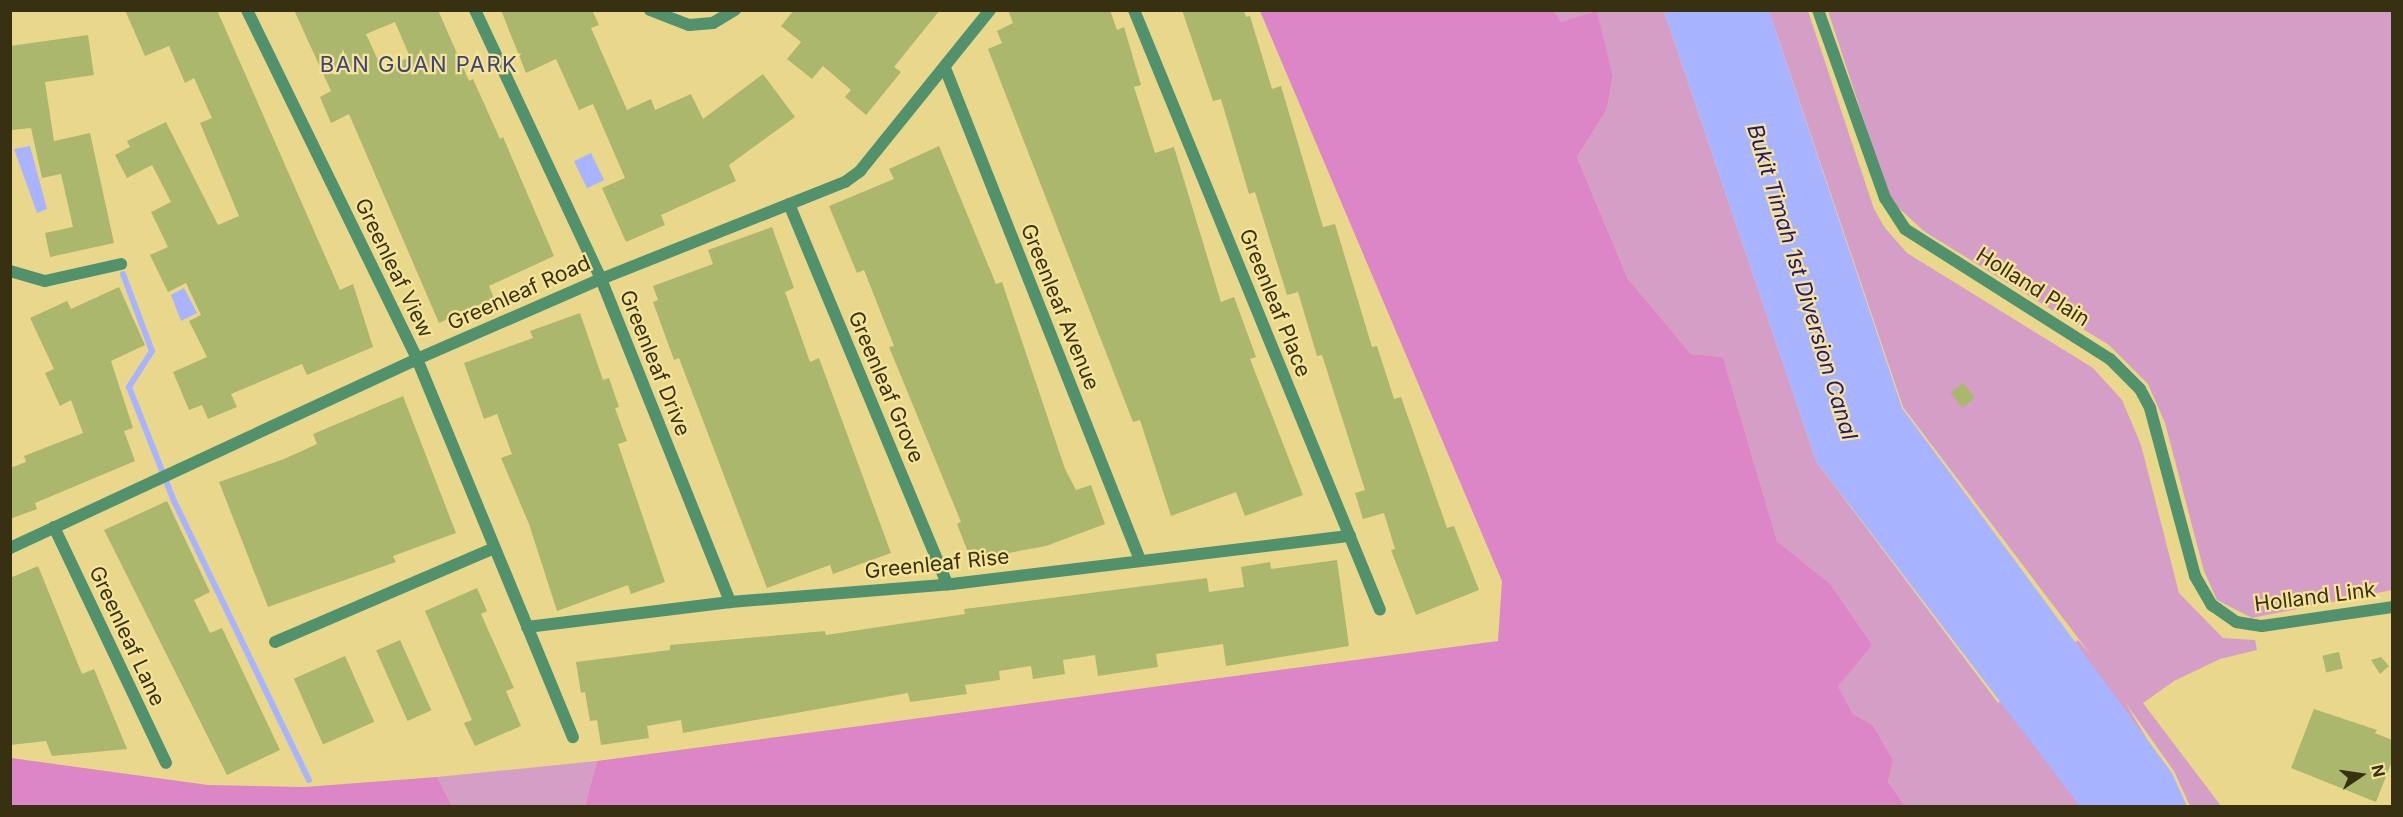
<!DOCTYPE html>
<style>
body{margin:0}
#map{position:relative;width:2403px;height:817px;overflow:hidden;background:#e9d78b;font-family:Inter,sans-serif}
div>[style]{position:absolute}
.green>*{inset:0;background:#d59ec6}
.forest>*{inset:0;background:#dc85c7}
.water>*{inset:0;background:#a8b4ff;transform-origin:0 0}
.stream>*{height:6px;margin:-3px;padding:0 3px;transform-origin:3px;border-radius:3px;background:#a8b4ff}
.building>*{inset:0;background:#abb76d;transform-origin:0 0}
.street>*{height:12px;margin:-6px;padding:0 6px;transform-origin:6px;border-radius:6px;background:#51916b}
span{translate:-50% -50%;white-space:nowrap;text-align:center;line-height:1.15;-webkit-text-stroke:4.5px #f7e597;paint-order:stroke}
.street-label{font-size:21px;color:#383111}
.neighbourhood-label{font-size:22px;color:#3d437f;letter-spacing:1.5px}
.water-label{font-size:22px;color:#231680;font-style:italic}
.frame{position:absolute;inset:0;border:12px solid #383111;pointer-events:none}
.north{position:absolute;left:2331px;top:745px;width:60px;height:60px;-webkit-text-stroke:4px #f7e597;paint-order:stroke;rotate:77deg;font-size:16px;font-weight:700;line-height:24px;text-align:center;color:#383111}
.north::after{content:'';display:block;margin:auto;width:21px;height:27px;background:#383111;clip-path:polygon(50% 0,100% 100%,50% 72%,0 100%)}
</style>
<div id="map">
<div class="green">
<i style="clip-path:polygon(1553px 11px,1664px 11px,1816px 461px,1998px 703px,2078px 640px,2091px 655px,1903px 407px,1769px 11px,1808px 11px,1874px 209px,1885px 228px,1907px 253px,2093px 368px,2122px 400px,2141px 445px,2179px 593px,2223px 638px,2255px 640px,2257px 650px,2220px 659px,2174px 681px,2143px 703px,2221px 806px,2190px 806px,2174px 771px,2125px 702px,2161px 763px,2105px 806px,1905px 806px,1888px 782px,1893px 760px,1873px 725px,1853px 714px,1838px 686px,1829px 583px,1777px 541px,1723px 357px,1691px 354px,1628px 279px,1577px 157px,1607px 109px,1613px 77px,1597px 12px,1561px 22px)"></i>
<i style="clip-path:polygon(1828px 11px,2392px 11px,2392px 590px,2252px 618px,2217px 600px,2204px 571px,2165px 423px,2148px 384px,2109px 345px,1925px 232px,1890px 200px)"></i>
<i style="clip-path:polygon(597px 761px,585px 806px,452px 806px,437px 777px)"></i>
</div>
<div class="forest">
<i style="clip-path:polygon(1260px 11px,1553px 10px,1561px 22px,1597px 11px,1613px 76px,1607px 109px,1577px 157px,1628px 279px,1691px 354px,1723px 357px,1777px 541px,1829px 583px,1872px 645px,1838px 686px,1853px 714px,1873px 725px,1893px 760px,1888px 782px,1905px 806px,585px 806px,597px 761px,1498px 641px,1502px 581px)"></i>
<i style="clip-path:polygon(11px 758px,208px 785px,305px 787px,437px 777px,452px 806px,11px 806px)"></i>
</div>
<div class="water">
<i style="clip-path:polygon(1664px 11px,1769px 11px,1902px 408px,2172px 773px,2187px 806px,2080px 806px,1816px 461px)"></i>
<i style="clip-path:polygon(30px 146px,47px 209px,37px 213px,14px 149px)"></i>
<i style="left:591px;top:153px;width:30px;height:19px;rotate:64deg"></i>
<i style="clip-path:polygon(184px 288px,197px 313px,181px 321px,171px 295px)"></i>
</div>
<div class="stream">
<i style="left:123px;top:274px;width:82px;rotate:69.4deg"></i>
<i style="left:152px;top:351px;width:43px;rotate:122.6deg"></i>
<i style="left:129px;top:387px;width:123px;rotate:68.5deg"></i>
<i style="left:174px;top:501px;width:310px;rotate:64.2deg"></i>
</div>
<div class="building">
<i style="clip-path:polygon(125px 10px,217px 10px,340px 290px,353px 284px,373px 347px,307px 375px,302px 364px,231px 394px,237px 407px,208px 419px,202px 405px,189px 410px,173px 372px,207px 357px,189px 321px,201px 315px,186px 283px,168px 292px,150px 255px,168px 247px,151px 212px,171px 202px,152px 165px,127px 178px,115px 155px,130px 147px,127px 141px,166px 122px,218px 225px,239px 216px,200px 123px,212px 118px,194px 78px,185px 83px,169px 46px,145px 56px)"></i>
<i style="clip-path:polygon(evenodd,294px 10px,438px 10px,469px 81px,473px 79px,500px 139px,503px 137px,554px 256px,489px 286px,494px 298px,439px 323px,349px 114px,331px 123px,320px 97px,331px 91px,294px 10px,395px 22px,410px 57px,382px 69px,366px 34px,395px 22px)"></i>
<i style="clip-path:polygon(501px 10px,592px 10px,599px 25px,591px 28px,627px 110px,651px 99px,655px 110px,691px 94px,703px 119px,763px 74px,795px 117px,729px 165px,736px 181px,661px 215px,665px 225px,626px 242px,602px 188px,625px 178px,593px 104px,579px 110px,556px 59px,526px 73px)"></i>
<i style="clip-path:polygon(794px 10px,940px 10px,894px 67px,901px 72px,866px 115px,845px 97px,851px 90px,823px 66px,812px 79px,787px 59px,801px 42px,781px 26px)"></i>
<i style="clip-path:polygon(1008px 10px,1110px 10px,1117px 30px,1124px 27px,1141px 85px,1134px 87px,1155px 153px,1174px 147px,1221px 302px,1234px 297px,1256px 357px,1250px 359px,1303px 495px,1245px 516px,1236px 492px,1171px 516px,1140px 420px,1133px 422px,988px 49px,1002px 43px,997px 31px,1013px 23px)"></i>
<i style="clip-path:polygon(1182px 10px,1244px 10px,1246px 17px,1250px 16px,1272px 89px,1281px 86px,1323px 227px,1335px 224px,1372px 347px,1377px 346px,1394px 399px,1401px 397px,1447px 528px,1454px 526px,1479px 590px,1416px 615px,1391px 550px,1395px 549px,1384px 513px,1363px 519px,1355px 493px,1365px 490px,1322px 355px,1317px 356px,1298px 292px,1287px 295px,1255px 192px,1249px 194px,1221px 99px,1213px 101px)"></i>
<i style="clip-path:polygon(88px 35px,94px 75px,45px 82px,54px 141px,90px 133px,114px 243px,50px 257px,45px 233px,73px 227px,61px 174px,42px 178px,31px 128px,12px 130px,10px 46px)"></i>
<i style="clip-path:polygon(939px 146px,996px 284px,1002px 282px,1065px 469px,1076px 490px,1091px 485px,1105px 524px,1046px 546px,971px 560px,957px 524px,961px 522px,889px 347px,894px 346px,864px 270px,857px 273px,829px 206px,894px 179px,889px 169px)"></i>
<i style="clip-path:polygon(772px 227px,794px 288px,785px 292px,798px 328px,810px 362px,819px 358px,891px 553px,833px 574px,830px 565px,767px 588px,679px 358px,674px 360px,653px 302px,658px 300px,653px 286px,713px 264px,708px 250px)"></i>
<i style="clip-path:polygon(119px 287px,145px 345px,111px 361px,133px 428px,124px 431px,135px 461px,35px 503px,37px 509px,10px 519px,10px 468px,26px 462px,24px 456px,83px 433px,71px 400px,60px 406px,45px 373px,54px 369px,30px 318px,67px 301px,71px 309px)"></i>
<i style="clip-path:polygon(580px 313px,603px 380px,609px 378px,619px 407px,615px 408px,627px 441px,618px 444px,665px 582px,631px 594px,628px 585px,557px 611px,529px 524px,501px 458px,512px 454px,497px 414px,484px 419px,464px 363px,533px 338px,530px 331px)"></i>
<i style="left:1963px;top:383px;width:19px;height:16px;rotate:51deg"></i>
<i style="clip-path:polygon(403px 396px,456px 533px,393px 556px,396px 562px,268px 607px,219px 482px,284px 459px,317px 444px,313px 434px)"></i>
<i style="clip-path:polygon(167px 501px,210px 592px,194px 600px,210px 633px,222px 628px,280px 750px,227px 775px,104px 530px)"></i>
<i style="clip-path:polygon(1337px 560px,1349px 646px,1226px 666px,1223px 644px,1156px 654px,1158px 667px,1098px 676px,1095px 655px,1063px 660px,1065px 674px,1033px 679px,1031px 666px,999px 671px,1000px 680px,965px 685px,967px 694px,910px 702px,908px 693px,683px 733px,681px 720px,647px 726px,649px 738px,601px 745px,597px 720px,590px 721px,585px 692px,581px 693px,576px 662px,670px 650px,670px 645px,825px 631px,826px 635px,965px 614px,964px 609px,989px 606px,1207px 578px,1209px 592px,1244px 587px,1241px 567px,1270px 562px,1271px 569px)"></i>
<i style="clip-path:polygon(38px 566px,82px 674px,94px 669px,127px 749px,52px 756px,46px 741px,10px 745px,10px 578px)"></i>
<i style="clip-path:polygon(477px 588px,487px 611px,481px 614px,514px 688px,506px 691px,521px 726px,475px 746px,464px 723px,472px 720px,425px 611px)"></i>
<i style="left:400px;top:640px;width:77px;height:26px;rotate:66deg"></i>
<i style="left:2339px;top:652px;width:17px;height:17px;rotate:77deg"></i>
<i style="left:345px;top:656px;width:72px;height:56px;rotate:66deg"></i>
<i style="clip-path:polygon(2381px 657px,2389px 666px,2380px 674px,2371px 660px)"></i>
<i style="clip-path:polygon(2314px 709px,2377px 730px,2375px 733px,2392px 740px,2392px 761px,2376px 802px,2291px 768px)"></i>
</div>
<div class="street">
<i style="left:247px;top:10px;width:388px;rotate:64deg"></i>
<i style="left:417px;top:359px;width:409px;rotate:67.6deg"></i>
<i style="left:475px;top:10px;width:297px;rotate:64.9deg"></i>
<i style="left:601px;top:279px;width:348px;rotate:68.2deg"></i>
<i style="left:650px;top:10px;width:42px;rotate:21deg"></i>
<i style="left:689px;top:25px;width:24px;rotate:-5deg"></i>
<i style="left:713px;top:23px;width:26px;rotate:-31deg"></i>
<i style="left:1134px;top:10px;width:648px;rotate:67.71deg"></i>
<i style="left:1818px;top:10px;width:200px;rotate:70.4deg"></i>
<i style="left:1885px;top:198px;width:37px;rotate:57deg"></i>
<i style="left:1905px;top:229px;width:243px;rotate:32.4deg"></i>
<i style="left:2110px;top:359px;width:42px;rotate:45deg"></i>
<i style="left:2140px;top:389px;width:21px;rotate:62deg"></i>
<i style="left:2150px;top:408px;width:174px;rotate:75deg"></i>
<i style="left:2195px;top:576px;width:34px;rotate:60deg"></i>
<i style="left:2212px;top:605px;width:29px;rotate:35deg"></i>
<i style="left:2236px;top:622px;width:26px;rotate:9deg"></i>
<i style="left:2262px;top:626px;width:131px;rotate:-8.3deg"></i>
<i style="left:945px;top:68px;width:529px;rotate:68.38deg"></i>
<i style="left:789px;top:204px;width:412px;rotate:67.4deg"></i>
<i style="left:10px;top:271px;width:36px;rotate:16deg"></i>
<i style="left:45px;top:281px;width:78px;rotate:-12.6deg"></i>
<i style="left:54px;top:527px;width:261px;rotate:64.6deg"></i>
<i style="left:10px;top:548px;width:449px;rotate:-24.9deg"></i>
<i style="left:417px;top:359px;width:201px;rotate:-23.5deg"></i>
<i style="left:601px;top:279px;width:263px;rotate:-21.7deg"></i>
<i style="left:845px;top:182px;width:19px;rotate:-36deg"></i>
<i style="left:860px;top:171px;width:207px;rotate:-51.1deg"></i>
<i style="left:527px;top:627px;width:205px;rotate:-7deg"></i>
<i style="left:730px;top:602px;width:223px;rotate:-4.6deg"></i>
<i style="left:952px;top:584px;width:401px;rotate:-6.9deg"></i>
<i style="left:275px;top:642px;width:238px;rotate:-23.2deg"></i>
</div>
<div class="street-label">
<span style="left:394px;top:268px;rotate:64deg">Greenleaf View</span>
<span style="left:2033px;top:287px;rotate:32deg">Holland Plain</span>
<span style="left:519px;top:293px;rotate:-24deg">Greenleaf Road</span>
<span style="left:1275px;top:303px;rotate:68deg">Greenleaf Place</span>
<span style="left:1060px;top:307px;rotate:68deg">Greenleaf Avenue</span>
<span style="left:655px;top:363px;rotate:68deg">Greenleaf Drive</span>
<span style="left:886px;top:387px;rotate:67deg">Greenleaf Grove</span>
<span style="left:937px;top:564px;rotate:-6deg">Greenleaf Rise</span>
<span style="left:2315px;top:597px;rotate:-7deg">Holland Link</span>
<span style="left:127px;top:636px;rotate:65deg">Greenleaf Lane</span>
</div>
<div class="neighbourhood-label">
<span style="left:419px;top:65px">BAN GUAN PARK</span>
</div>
<div class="water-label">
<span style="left:1802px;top:282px;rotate:73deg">Bukit Timah 1st Diversion Canal</span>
</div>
<div class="frame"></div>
<div class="north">N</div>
</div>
